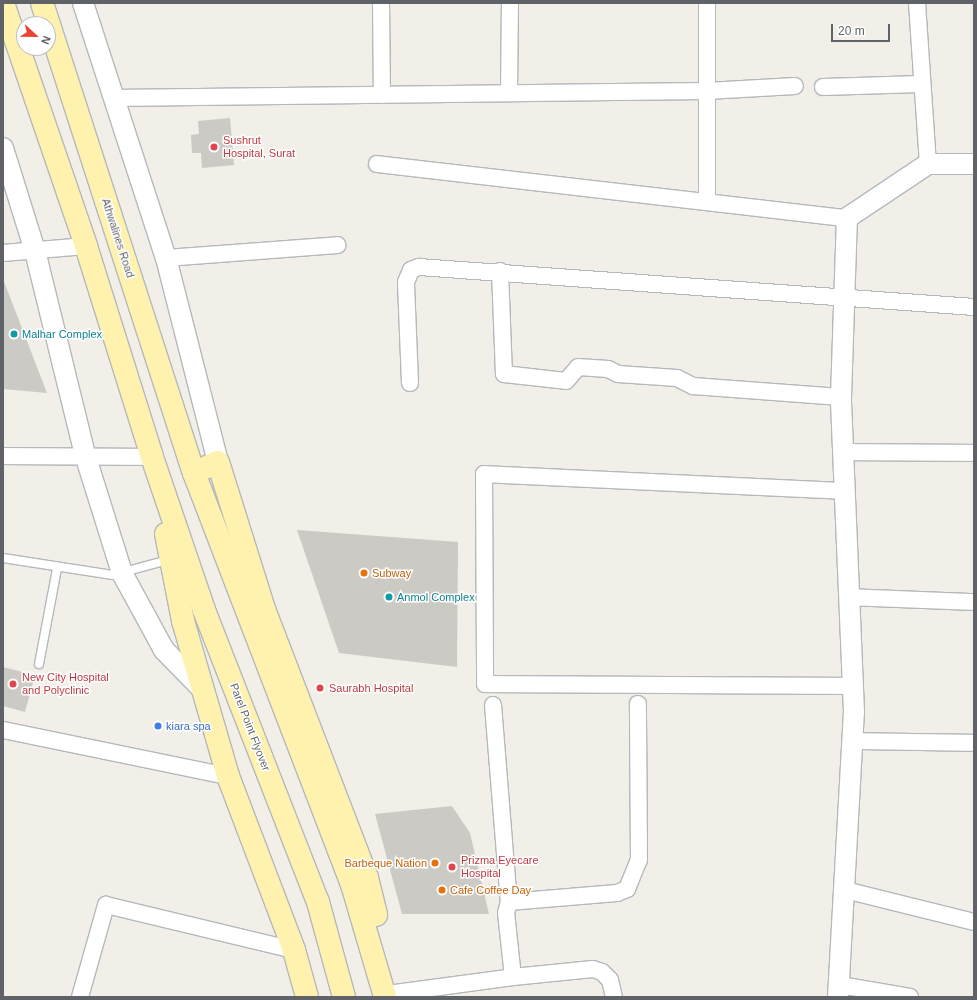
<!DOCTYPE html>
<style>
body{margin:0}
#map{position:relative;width:977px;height:1000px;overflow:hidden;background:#f1efe8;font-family:Helvetica,sans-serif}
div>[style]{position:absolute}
.building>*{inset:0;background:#cccac5}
.roads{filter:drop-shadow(1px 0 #b5b8bc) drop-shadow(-1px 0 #b5b8bc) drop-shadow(0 1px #b5b8bc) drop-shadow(0 -1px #b5b8bc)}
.service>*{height:8px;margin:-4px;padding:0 4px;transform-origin:4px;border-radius:4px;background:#fff}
.minor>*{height:16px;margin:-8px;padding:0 8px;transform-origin:8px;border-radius:8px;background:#fff}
.tertiary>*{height:20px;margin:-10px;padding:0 10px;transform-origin:10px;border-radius:10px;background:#fff}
.primary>*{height:22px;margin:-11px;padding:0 11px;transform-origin:11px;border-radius:11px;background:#fff2af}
.dots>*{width:11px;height:11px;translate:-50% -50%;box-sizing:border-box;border:2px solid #fff;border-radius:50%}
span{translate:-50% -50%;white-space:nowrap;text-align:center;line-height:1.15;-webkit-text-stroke:3px #fff;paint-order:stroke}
.health-label{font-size:11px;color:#be3a42}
.left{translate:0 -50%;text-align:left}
.street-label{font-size:11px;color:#5f6368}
.culture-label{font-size:11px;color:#0d838f}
.food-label{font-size:11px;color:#c56008}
.right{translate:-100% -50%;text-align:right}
.shop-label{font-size:11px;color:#366cbe}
.frame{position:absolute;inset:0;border:4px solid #5f6368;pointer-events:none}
.north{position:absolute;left:16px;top:16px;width:40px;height:40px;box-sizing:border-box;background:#fff;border:1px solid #bfc1c3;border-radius:50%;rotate:112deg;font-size:11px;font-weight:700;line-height:16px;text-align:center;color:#5f6368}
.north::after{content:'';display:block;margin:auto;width:14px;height:18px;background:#ea4335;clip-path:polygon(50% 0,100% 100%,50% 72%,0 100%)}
.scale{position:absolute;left:831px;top:24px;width:59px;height:18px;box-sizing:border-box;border:2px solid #5f6368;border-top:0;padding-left:5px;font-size:12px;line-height:14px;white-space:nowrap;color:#5f6368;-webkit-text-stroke:3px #fff;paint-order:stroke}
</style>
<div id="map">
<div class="building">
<i style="clip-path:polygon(230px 118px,234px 165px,202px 168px,201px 153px,192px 153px,191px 135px,199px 134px,198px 121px)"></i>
<i style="clip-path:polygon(3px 279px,47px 393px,3px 389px)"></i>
<i style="clip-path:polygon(297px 530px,458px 542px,457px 667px,339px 653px)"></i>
<i style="clip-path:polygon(3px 667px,35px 675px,25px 712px,3px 706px)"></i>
<i style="clip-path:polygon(452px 806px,470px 833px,489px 914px,402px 914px,375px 814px)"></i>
</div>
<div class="roads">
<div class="service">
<i style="left:3px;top:558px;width:111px;rotate:8.8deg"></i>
<i style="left:113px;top:575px;width:60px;rotate:-15.4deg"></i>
<i style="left:39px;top:664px;width:97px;rotate:-79.3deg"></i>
</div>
<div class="minor">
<i style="left:381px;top:3px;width:92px;rotate:89.4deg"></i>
<i style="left:917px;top:3px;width:161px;rotate:86.1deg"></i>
<i style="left:823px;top:87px;width:98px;rotate:-1.8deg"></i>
<i style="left:509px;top:93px;width:90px;rotate:-89.4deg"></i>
<i style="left:113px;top:98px;width:594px;rotate:-0.68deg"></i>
<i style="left:707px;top:91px;width:88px;rotate:-3.3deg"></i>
<i style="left:377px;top:164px;width:473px;rotate:6.6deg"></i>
<i style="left:707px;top:202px;width:199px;rotate:-90deg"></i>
<i style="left:3px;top:253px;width:83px;rotate:-4.8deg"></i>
<i style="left:166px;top:258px;width:172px;rotate:-4.3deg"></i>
<i style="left:500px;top:271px;width:103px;rotate:87.8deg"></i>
<i style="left:504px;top:374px;width:62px;rotate:6.4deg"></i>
<i style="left:566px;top:381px;width:18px;rotate:-49deg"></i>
<i style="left:578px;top:367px;width:30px;rotate:4deg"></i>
<i style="left:608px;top:369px;width:11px;rotate:27deg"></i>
<i style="left:618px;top:374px;width:59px;rotate:3.9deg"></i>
<i style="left:677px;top:378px;width:18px;rotate:27deg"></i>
<i style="left:693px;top:386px;width:148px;rotate:4.3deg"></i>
<i style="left:410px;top:383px;width:101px;rotate:-92.3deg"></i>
<i style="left:406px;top:282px;width:13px;rotate:-67deg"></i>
<i style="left:411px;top:270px;width:9px;rotate:-21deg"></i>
<i style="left:419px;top:267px;width:556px;rotate:4.12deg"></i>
<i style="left:844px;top:452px;width:130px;rotate:0.4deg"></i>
<i style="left:3px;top:456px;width:149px;rotate:0.4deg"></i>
<i style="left:844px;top:491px;width:360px;rotate:-177.3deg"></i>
<i style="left:484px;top:474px;width:210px;rotate:89.7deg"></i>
<i style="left:485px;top:684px;width:367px;rotate:0.3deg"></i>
<i style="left:848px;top:597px;width:126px;rotate:2.3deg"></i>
<i style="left:493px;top:705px;width:198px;rotate:85.4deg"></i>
<i style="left:3px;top:730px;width:230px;rotate:11.6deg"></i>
<i style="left:852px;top:741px;width:122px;rotate:0.9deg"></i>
<i style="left:845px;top:890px;width:133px;rotate:13.9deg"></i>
<i style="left:513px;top:977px;width:80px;rotate:-5.7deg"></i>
<i style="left:593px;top:969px;width:9px;rotate:18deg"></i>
<i style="left:602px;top:972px;width:11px;rotate:45deg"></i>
<i style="left:610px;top:980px;width:17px;rotate:77deg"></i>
<i style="left:840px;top:985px;width:71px;rotate:9.7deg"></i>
<i style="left:395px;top:993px;width:119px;rotate:-7.7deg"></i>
<i style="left:513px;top:977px;width:64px;rotate:-96.2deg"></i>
<i style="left:506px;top:913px;width:11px;rotate:-75deg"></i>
<i style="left:509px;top:902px;width:108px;rotate:-4.8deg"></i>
<i style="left:617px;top:893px;width:11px;rotate:-22deg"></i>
<i style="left:627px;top:889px;width:31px;rotate:-68deg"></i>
<i style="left:639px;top:860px;width:156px;rotate:-90.4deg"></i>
<i style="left:80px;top:997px;width:96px;rotate:-74.2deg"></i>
<i style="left:106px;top:905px;width:193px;rotate:13.5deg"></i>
</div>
<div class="tertiary">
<i style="left:83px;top:3px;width:268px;rotate:72deg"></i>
<i style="left:166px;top:258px;width:211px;rotate:75.7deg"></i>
<i style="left:3px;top:148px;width:108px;rotate:72.7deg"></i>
<i style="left:35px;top:251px;width:213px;rotate:76.2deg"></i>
<i style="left:86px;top:458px;width:121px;rotate:72.6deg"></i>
<i style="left:122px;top:573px;width:88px;rotate:61.4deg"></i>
<i style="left:164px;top:650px;width:56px;rotate:45.7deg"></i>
<i style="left:838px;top:997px;width:285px;rotate:-86.8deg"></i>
<i style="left:854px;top:712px;width:315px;rotate:-92.4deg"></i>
<i style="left:841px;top:397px;width:179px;rotate:-88.1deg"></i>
<i style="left:847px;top:218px;width:97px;rotate:-33.7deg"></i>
<i style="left:928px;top:164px;width:46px"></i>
</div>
<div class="primary">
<i style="left:3px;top:3px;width:257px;rotate:71.1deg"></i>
<i style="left:86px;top:246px;width:221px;rotate:72.6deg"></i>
<i style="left:152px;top:457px;width:162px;rotate:71.2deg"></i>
<i style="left:204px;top:610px;width:313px;rotate:68.7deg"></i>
<i style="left:318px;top:902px;width:98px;rotate:74.7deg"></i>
<i style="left:42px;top:3px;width:494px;rotate:72.1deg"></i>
<i style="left:194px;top:473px;width:444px;rotate:69deg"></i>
<i style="left:353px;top:888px;width:114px;rotate:73.6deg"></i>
<i style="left:194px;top:473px;width:26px;rotate:-25deg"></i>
<i style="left:218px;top:462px;width:154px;rotate:72.6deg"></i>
<i style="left:264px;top:609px;width:288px;rotate:69deg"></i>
<i style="left:367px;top:878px;width:38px;rotate:76deg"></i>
<i style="left:166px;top:534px;width:89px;rotate:78.9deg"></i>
<i style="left:183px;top:621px;width:161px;rotate:73.8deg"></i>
<i style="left:228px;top:776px;width:186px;rotate:69.2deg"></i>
<i style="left:294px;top:950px;width:49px;rotate:74.5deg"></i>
</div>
</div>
<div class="dots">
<i style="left:214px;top:147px;background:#e0444e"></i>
<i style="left:14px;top:334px;background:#0f9aa8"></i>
<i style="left:364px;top:573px;background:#e8710a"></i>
<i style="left:389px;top:597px;background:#0f9aa8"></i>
<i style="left:13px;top:684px;background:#e0444e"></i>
<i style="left:320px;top:688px;background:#e0444e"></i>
<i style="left:158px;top:726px;background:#3f7fe0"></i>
<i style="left:435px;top:863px;background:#e8710a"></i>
<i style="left:452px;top:867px;background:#e0444e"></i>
<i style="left:442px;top:890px;background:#e8710a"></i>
</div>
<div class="health-label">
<span class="left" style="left:223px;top:147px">Sushrut<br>Hospital, Surat</span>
<span class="left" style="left:22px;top:684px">New City Hospital<br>and Polyclinic</span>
<span class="left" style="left:329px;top:688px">Saurabh Hospital</span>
<span class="left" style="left:461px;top:867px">Prizma Eyecare<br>Hospital</span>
</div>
<div class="street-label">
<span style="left:118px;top:238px;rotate:72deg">Athwalines Road</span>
<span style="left:250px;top:727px;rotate:69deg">Parel Point Flyover</span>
</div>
<div class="culture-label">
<span class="left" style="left:22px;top:334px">Malhar Complex</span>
<span class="left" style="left:397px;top:597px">Anmol Complex</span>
</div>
<div class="food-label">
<span class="left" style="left:372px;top:573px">Subway</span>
<span class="right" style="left:427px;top:863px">Barbeque Nation</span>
<span class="left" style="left:450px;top:890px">Cafe Coffee Day</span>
</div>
<div class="shop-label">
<span class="left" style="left:166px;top:726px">kiara spa</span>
</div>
<div class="frame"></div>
<div class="north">N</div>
<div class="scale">20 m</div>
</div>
